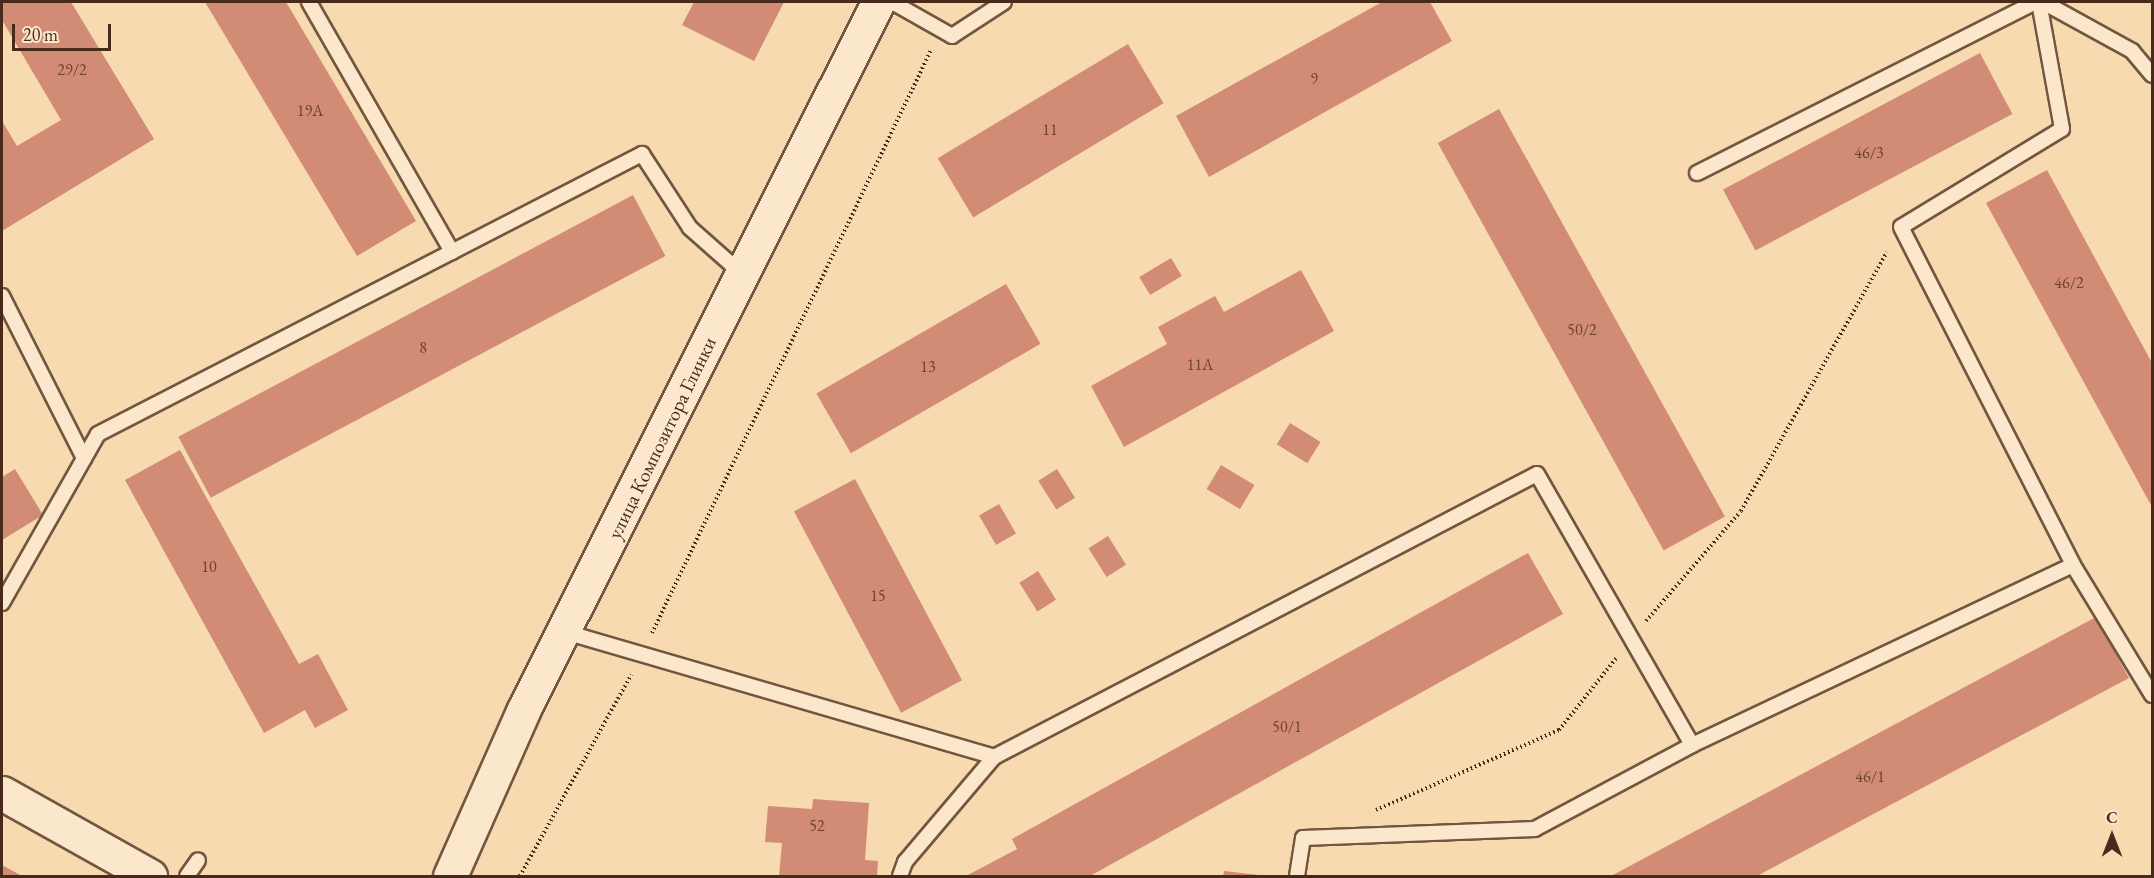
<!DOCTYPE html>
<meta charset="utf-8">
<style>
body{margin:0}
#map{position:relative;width:2154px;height:878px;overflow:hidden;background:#f8dab1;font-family:"EB Garamond",serif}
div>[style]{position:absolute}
.building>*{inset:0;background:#d28b74;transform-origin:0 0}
.path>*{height:4px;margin-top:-2px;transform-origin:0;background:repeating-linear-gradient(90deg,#482a1b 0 1.5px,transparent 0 4.5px)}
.roads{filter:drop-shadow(2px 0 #745640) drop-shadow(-2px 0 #745640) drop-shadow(0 2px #745640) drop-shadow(0 -2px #745640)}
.service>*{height:14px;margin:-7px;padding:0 7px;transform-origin:7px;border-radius:7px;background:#fae7cc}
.tertiary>*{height:33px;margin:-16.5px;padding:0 16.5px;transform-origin:16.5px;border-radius:16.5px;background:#fae7cc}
.secondary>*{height:33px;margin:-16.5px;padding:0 16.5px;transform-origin:16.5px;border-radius:16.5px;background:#fae7cc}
span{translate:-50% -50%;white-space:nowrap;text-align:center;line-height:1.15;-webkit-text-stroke:4.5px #fae7cc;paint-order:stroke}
.number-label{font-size:16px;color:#6a4231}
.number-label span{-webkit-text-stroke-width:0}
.street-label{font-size:20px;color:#482a1b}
.frame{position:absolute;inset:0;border:3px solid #482a1b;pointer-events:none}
.north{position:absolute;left:2082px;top:806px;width:60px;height:60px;-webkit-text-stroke:4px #fae7cc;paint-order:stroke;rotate:0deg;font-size:16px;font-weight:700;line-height:24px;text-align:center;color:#482a1b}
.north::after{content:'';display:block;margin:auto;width:21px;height:27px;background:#482a1b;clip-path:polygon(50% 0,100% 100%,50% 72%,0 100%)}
.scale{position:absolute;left:12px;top:24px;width:99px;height:27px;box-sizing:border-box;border:3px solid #482a1b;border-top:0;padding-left:8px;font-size:18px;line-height:21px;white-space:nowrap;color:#482a1b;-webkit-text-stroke:4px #fae7cc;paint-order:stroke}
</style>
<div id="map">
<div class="building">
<i style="clip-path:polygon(2px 2px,71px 2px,154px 139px,2px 231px,2px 121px,17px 146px,61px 120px,2px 20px)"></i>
<i style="clip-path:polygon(205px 2px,286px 2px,416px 221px,357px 256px)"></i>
<i style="clip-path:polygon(694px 2px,784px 2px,754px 61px,682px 25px)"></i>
<i style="clip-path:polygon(1382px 2px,1430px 2px,1452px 41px,1209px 177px,1176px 116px)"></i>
<i style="left:1128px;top:44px;width:69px;height:222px;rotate:59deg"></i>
<i style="left:1980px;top:53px;width:69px;height:291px;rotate:62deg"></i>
<i style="left:1499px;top:109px;width:466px;height:70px;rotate:61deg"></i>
<i style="clip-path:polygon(2047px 170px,2152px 363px,2152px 507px,1986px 203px)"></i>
<i style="left:633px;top:195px;width:69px;height:515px;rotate:62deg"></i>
<i style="left:1171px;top:258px;width:21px;height:37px;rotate:59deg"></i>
<i style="clip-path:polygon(1301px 270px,1334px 331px,1124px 447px,1091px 386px,1167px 344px,1158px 327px,1215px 296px,1224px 312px)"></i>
<i style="left:1006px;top:284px;width:69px;height:219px;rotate:60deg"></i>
<i style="left:1290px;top:423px;width:36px;height:25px;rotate:32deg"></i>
<i style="clip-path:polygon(180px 450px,299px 664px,318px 654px,348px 710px,315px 728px,305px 710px,264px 733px,125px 480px)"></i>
<i style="left:1221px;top:465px;width:39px;height:28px;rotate:31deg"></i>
<i style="clip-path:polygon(15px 469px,43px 515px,2px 540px,2px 477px)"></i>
<i style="left:1057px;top:469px;width:34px;height:22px;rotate:58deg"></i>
<i style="left:855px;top:479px;width:228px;height:69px;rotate:62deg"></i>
<i style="left:999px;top:504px;width:34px;height:23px;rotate:60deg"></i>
<i style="left:1108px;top:536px;width:34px;height:23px;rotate:58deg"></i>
<i style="clip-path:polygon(1528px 553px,1563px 614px,1090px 876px,966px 876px,1017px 849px,1012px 839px)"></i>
<i style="left:1038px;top:571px;width:34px;height:22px;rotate:58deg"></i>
<i style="clip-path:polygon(2096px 617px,2129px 678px,1757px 876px,1611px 876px)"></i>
<i style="clip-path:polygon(813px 799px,869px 803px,865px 860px,878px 861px,877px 876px,779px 876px,782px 843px,765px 842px,768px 806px,812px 809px)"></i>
<i style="clip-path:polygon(2px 865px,22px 876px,2px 876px)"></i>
<i style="clip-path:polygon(1224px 871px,1259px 875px,1259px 876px,1223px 876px)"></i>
</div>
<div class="path">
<i style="left:1646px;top:621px;width:145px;rotate:-49.2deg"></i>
<i style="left:1741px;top:511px;width:297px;rotate:-60.6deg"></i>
<i style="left:652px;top:633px;width:646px;rotate:-64.43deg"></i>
<i style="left:1376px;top:810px;width:200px;rotate:-23.6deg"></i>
<i style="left:1559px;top:730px;width:93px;rotate:-51.5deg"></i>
<i style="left:520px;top:876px;width:230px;rotate:-61.1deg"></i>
</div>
<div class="roads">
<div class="service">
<i style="left:309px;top:2px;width:288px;rotate:60.2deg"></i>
<i style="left:892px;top:2px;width:69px;rotate:29.5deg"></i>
<i style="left:952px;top:36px;width:62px;rotate:-33.2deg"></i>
<i style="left:2039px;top:2px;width:129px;rotate:79.7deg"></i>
<i style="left:2062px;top:129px;width:188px;rotate:148.7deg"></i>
<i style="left:1901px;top:227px;width:379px;rotate:63deg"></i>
<i style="left:2043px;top:2px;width:102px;rotate:28.8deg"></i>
<i style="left:2132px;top:51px;width:31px;rotate:50deg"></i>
<i style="left:1697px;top:173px;width:379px;rotate:-26.8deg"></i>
<i style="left:2px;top:296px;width:182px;rotate:63.2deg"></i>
<i style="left:2px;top:603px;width:194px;rotate:-60.4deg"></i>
<i style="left:98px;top:434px;width:612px;rotate:-27.24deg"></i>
<i style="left:642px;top:154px;width:88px;rotate:57deg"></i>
<i style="left:690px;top:228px;width:69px;rotate:41.5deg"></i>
<i style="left:565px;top:632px;width:447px;rotate:16.2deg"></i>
<i style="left:994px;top:757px;width:612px;rotate:-27.53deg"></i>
<i style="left:1537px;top:474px;width:312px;rotate:60.2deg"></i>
<i style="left:1692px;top:745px;width:178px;rotate:151.9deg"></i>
<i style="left:1535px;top:829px;width:232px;rotate:177.8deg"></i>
<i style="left:1303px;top:838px;width:38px;rotate:99deg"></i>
<i style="left:1692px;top:745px;width:421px;rotate:-25.3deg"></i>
<i style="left:2073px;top:565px;width:152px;rotate:58.7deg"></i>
<i style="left:187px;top:876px;width:19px;rotate:-55deg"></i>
<i style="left:900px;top:876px;width:15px;rotate:-70deg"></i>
<i style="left:905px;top:862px;width:138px;rotate:-49.7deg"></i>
</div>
<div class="tertiary">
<i style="left:450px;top:876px;width:180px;rotate:-66.1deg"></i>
<i style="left:523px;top:711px;width:793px;rotate:-63.4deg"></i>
</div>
<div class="secondary">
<i style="left:2px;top:793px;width:170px;rotate:29.3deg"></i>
</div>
</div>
<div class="number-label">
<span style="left:72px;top:70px">29/2</span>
<span style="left:1314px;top:79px">9</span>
<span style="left:310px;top:111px">19А</span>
<span style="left:1050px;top:130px">11</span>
<span style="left:1869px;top:153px">46/3</span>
<span style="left:2069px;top:283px">46/2</span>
<span style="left:1582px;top:330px">50/2</span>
<span style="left:423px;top:348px">8</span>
<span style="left:1200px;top:365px">11А</span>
<span style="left:928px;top:367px">13</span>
<span style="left:209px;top:567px">10</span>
<span style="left:878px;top:596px">15</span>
<span style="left:1287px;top:727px">50/1</span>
<span style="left:1870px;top:777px">46/1</span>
<span style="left:817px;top:826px">52</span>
</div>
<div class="street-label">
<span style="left:662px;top:438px;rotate:-64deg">улица Композитора Глинки</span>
</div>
<div class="frame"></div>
<div class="north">С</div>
<div class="scale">20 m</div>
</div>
